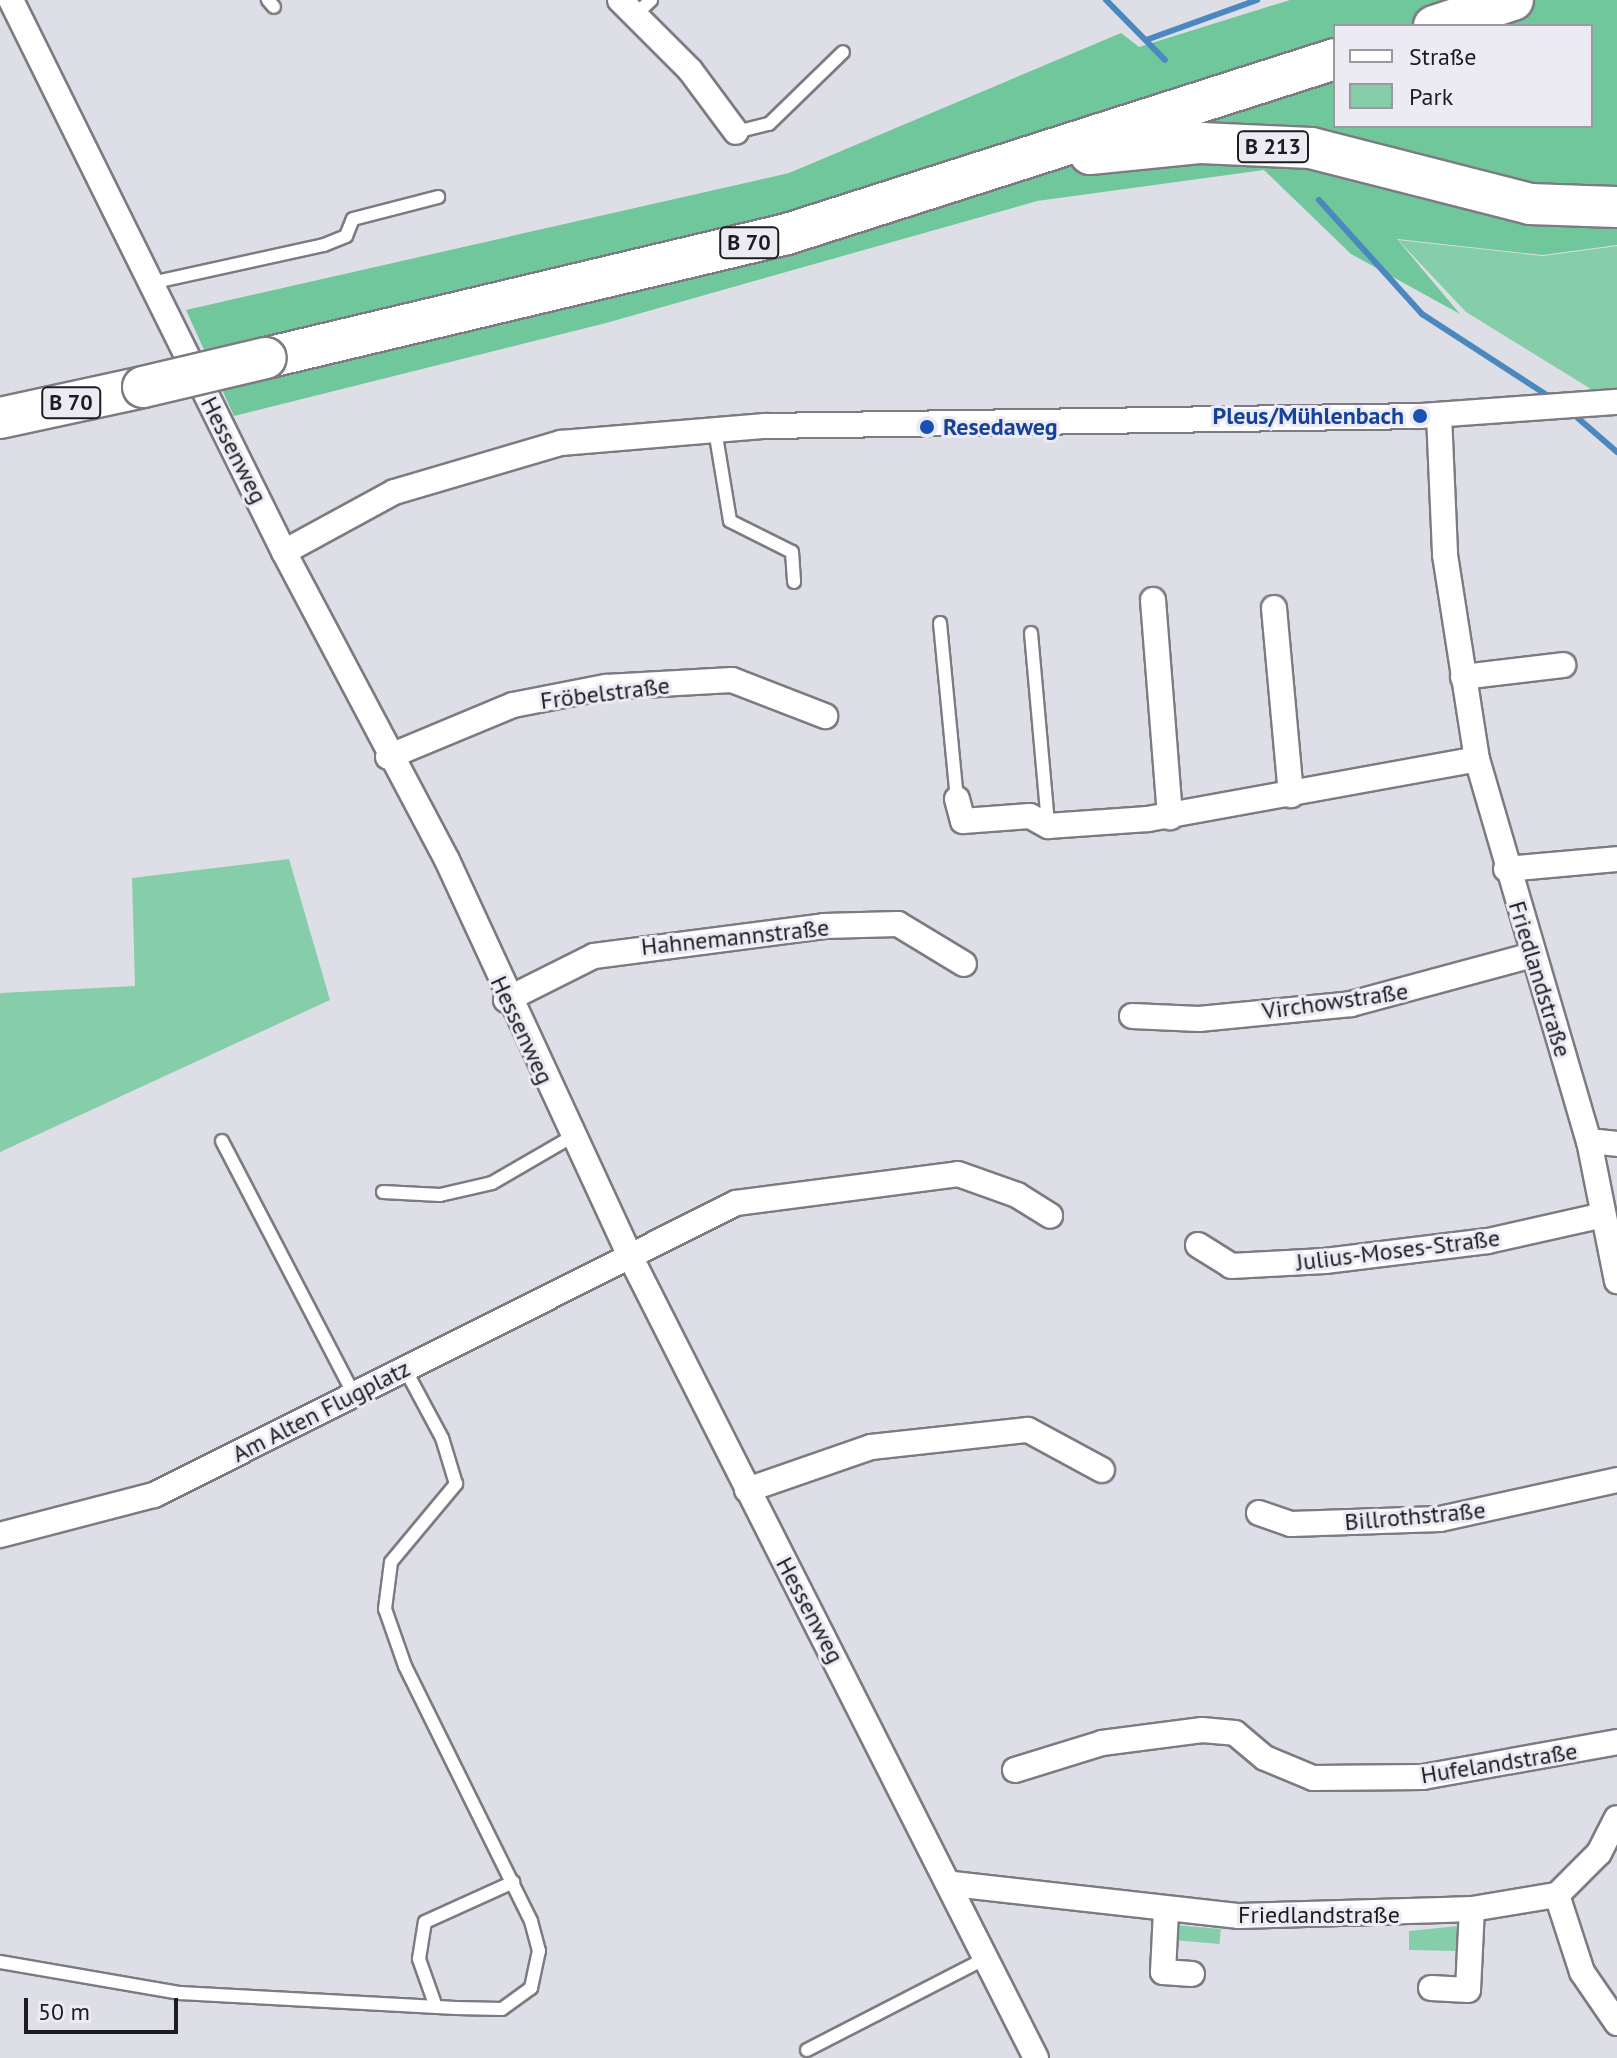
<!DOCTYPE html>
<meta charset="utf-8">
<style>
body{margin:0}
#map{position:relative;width:1617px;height:2058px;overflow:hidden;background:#dedee7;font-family:"PT Sans",sans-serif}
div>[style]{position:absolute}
.green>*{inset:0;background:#86cea9;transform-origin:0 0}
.forest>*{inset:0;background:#70c79c}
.stream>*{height:6px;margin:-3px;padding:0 3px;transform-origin:3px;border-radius:3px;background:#4c88c0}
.roads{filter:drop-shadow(2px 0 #7c7b83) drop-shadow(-2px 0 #7c7b83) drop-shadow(0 2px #7c7b83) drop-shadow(0 -2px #7c7b83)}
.service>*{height:12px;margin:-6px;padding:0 6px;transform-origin:6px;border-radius:6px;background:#fff}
.minor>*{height:24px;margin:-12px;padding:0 12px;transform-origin:12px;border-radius:12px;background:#fff}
.primary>*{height:40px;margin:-20px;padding:0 20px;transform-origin:20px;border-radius:20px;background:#fff}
.bridges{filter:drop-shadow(2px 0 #7c7b83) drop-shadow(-2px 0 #7c7b83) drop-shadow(0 2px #7c7b83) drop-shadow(0 -2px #7c7b83)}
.primary-bridge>*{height:40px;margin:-20px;padding:0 20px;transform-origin:20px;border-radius:20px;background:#fff}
.dots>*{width:22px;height:22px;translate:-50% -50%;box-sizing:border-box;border:4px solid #ecebf4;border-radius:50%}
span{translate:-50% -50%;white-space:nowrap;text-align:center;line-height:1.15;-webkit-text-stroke:6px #ecebf4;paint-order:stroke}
.shield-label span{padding:2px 6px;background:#ecebf4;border:2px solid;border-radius:6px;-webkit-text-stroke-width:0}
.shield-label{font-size:22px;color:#1d1d20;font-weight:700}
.transit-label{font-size:24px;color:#164399;font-weight:700}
.right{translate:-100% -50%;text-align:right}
.left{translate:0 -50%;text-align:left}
.street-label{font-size:24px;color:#1d1d20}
.legend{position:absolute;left:1333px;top:24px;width:260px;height:104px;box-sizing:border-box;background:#ecebf4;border:2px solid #99999f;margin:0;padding:10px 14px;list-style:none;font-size:24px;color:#1d1d20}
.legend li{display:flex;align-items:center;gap:16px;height:40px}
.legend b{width:40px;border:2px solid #99999f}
.scale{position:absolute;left:24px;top:1998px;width:154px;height:36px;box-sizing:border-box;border:4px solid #1d1d20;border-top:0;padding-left:10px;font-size:24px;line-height:28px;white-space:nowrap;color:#1d1d20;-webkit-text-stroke:6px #ecebf4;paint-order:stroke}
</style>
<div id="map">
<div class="green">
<i style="clip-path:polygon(1398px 240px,1543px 256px,1617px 246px,1617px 393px,1599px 394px,1466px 312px)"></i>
<i style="clip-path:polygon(289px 859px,330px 1000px,0 1152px,0 993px,135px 986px,132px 878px)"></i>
<i style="left:1174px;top:1925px;width:47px;height:15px;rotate:5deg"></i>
<i style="clip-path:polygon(1458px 1926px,1458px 1951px,1409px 1950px,1409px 1931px)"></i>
</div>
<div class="forest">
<i style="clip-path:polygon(evenodd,1290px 0,1617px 0,1617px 245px,1543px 255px,1397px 239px,1460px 314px,1351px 254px,1264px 170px,1037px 201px,606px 323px,234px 416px,186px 310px,789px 173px,1121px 33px,1139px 47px,1290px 0,1335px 26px,1591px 26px,1591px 126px,1335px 126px,1335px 26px)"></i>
</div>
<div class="stream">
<i style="left:1106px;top:0;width:84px;rotate:45.5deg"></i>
<i style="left:1146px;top:40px;width:118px;rotate:-19.8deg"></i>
<i style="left:1319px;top:200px;width:154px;rotate:47.9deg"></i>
<i style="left:1422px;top:314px;width:156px;rotate:33deg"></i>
<i style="left:1572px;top:413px;width:60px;rotate:40.9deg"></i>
</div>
<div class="roads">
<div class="service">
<i style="left:268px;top:0;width:9px;rotate:49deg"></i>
<i style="left:635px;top:15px;width:22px;rotate:-43deg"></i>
<i style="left:736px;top:132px;width:34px;rotate:-14deg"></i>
<i style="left:769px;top:124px;width:103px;rotate:-44.2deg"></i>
<i style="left:151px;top:283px;width:177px;rotate:-12.4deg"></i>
<i style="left:324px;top:245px;width:24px;rotate:-22deg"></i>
<i style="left:346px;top:236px;width:18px;rotate:-68deg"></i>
<i style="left:353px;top:219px;width:88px;rotate:-14.5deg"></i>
<i style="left:715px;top:430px;width:92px;rotate:80.6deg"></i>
<i style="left:730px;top:521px;width:69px;rotate:26.6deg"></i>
<i style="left:792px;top:552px;width:30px;rotate:86deg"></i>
<i style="left:940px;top:623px;width:177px;rotate:84.5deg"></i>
<i style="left:1031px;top:633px;width:193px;rotate:84.9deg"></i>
<i style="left:222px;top:1141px;width:286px;rotate:62.5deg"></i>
<i style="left:383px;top:1192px;width:57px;rotate:3deg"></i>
<i style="left:440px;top:1195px;width:53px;rotate:-13deg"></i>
<i style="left:492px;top:1183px;width:94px;rotate:-30.1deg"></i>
<i style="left:0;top:1962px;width:183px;rotate:9.8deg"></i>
<i style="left:180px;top:1993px;width:276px;rotate:3.1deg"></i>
<i style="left:456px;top:2008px;width:46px;rotate:1.2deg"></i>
<i style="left:502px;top:2009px;width:36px;rotate:-36deg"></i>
<i style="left:531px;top:1988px;width:38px;rotate:-78deg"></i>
<i style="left:539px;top:1951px;width:31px;rotate:-105deg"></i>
<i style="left:531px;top:1921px;width:284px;rotate:-116.3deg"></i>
<i style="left:405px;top:1666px;width:60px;rotate:-109.3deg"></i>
<i style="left:385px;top:1609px;width:47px;rotate:-82.7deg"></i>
<i style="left:391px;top:1562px;width:102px;rotate:-50.2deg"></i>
<i style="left:456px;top:1484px;width:48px;rotate:-106.9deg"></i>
<i style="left:442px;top:1438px;width:78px;rotate:-118.2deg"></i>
<i style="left:436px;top:2007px;width:51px;rotate:-109.5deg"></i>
<i style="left:419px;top:1959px;width:37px;rotate:-81deg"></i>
<i style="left:425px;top:1922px;width:97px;rotate:-24.4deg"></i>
<i style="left:807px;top:2050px;width:203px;rotate:-27.2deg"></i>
</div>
<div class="minor">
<i style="left:11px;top:0;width:616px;rotate:63.68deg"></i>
<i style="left:284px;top:552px;width:348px;rotate:62.1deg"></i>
<i style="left:447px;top:860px;width:434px;rotate:65.2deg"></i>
<i style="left:629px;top:1254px;width:901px;rotate:63.15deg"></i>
<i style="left:620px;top:0;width:99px;rotate:45deg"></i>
<i style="left:690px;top:70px;width:77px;rotate:53.4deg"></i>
<i style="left:1439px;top:415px;width:140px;rotate:87.5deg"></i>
<i style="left:1445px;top:555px;width:206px;rotate:81.1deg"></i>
<i style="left:1477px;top:759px;width:398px;rotate:73.7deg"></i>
<i style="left:1589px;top:1141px;width:143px;rotate:78.7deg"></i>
<i style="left:284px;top:552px;width:125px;rotate:-28.6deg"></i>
<i style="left:394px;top:492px;width:174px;rotate:-16.4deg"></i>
<i style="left:561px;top:443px;width:205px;rotate:-4.8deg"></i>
<i style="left:765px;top:426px;width:655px;rotate:-0.87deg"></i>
<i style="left:1420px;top:416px;width:197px;rotate:-4.1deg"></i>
<i style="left:1153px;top:600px;width:218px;rotate:85.5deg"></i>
<i style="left:1274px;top:608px;width:188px;rotate:84.8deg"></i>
<i style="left:1463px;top:677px;width:101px;rotate:-6.8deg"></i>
<i style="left:388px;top:757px;width:135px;rotate:-22.6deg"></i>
<i style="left:513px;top:705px;width:95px;rotate:-11deg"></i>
<i style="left:606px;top:687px;width:126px;rotate:-3.2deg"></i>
<i style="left:732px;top:680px;width:100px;rotate:21.2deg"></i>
<i style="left:957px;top:799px;width:23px;rotate:75deg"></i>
<i style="left:963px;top:821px;width:67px;rotate:-4.3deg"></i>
<i style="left:1030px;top:816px;width:21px;rotate:29deg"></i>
<i style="left:1048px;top:826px;width:100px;rotate:-4deg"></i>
<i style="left:1148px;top:819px;width:334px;rotate:-10.3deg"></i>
<i style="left:1506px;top:869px;width:111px;rotate:-5.1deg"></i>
<i style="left:506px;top:1000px;width:98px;rotate:-26.6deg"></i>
<i style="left:594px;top:956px;width:232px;rotate:-7.4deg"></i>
<i style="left:824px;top:926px;width:74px;rotate:-1.5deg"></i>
<i style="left:898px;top:924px;width:77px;rotate:31.2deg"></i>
<i style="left:1132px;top:1016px;width:67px;rotate:2.6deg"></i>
<i style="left:1199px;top:1019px;width:153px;rotate:-5.6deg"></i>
<i style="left:1351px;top:1004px;width:188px;rotate:-15.1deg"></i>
<i style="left:1589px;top:1141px;width:28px;rotate:6deg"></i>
<i style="left:1198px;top:1245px;width:39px;rotate:32deg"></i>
<i style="left:1231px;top:1266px;width:94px;rotate:-3deg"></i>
<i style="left:1325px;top:1261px;width:164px;rotate:-7deg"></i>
<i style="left:1488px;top:1241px;width:118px;rotate:-12.7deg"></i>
<i style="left:747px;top:1490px;width:131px;rotate:-19.1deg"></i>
<i style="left:871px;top:1447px;width:158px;rotate:-6.2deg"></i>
<i style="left:1028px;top:1430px;width:84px;rotate:28.4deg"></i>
<i style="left:1259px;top:1513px;width:34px;rotate:19deg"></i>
<i style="left:1291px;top:1524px;width:149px;rotate:-1.9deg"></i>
<i style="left:1440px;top:1519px;width:181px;rotate:-12.4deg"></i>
<i style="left:0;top:1535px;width:159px;rotate:-14.6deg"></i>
<i style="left:154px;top:1495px;width:651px;rotate:-26.64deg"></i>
<i style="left:736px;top:1203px;width:224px;rotate:-7.4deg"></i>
<i style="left:958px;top:1174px;width:63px;rotate:19.6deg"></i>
<i style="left:1017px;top:1195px;width:39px;rotate:32deg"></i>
<i style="left:1015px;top:1770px;width:91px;rotate:-17.2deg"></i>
<i style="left:1102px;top:1743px;width:101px;rotate:-7.4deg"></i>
<i style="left:1202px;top:1730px;width:33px;rotate:5deg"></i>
<i style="left:1235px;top:1733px;width:39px;rotate:40deg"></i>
<i style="left:1265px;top:1758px;width:52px;rotate:22.6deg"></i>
<i style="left:1313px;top:1778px;width:110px;rotate:-0.5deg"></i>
<i style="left:1423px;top:1777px;width:197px;rotate:-10.2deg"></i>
<i style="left:953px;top:1884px;width:288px;rotate:6.4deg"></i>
<i style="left:1239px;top:1916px;width:233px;rotate:-1.7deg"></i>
<i style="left:1472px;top:1909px;width:86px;rotate:-9.4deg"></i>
<i style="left:1557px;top:1895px;width:59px;rotate:-45deg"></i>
<i style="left:1599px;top:1853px;width:39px;rotate:-63deg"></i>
<i style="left:1557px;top:1895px;width:81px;rotate:72deg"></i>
<i style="left:1582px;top:1972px;width:62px;rotate:55.5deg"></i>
<i style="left:1166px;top:1911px;width:61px;rotate:92.8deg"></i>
<i style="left:1163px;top:1972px;width:29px;rotate:4deg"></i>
<i style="left:1431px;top:1988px;width:37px;rotate:3deg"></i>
<i style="left:1468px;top:1990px;width:81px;rotate:-87.2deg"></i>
</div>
<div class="primary">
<i style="left:1434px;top:26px;width:83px;rotate:-18.2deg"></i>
<i style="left:1090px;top:154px;width:112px;rotate:-5.7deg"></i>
<i style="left:1201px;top:143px;width:110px;rotate:2.6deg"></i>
<i style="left:1311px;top:148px;width:226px;rotate:14.3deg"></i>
<i style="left:1530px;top:204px;width:87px;rotate:2deg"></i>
<i style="left:266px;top:358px;width:536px;rotate:-13.39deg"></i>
<i style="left:787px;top:234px;width:575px;rotate:-17.71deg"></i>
<i style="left:0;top:418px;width:146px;rotate:-12.2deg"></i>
</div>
</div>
<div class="bridges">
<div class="primary-bridge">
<i style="left:143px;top:387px;width:126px;rotate:-13.3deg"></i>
</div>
</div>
<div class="dots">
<i style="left:1420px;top:416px;background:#1a4fb4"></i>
<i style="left:927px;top:427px;background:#1a4fb4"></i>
</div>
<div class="shield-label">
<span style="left:1273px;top:147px">B 213</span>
<span style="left:749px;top:243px">B 70</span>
<span style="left:71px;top:403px">B 70</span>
</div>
<div class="transit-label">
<span class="right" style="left:1404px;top:416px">Pleus/Mühlenbach</span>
<span class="left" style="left:943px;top:427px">Resedaweg</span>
</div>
<div class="street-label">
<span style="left:234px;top:450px;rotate:63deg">Hessenweg</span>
<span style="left:605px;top:693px;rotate:-7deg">Fröbelstraße</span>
<span style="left:735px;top:937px;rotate:-6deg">Hahnemannstraße</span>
<span style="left:1540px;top:979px;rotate:73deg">Friedlandstraße</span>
<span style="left:1335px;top:1001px;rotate:-8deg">Virchowstraße</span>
<span style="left:522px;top:1030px;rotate:65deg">Hessenweg</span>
<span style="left:1398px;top:1250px;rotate:-7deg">Julius-Moses-Straße</span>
<span style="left:321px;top:1411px;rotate:-27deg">Am Alten Flugplatz</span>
<span style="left:1415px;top:1516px;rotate:-5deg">Billrothstraße</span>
<span style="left:810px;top:1610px;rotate:62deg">Hessenweg</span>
<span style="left:1499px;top:1763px;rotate:-9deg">Hufelandstraße</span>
<span style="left:1319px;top:1915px">Friedlandstraße</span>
</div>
<ul class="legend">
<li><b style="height:10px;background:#fff"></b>Straße</li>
<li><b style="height:22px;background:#86cea9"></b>Park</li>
</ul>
<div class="scale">50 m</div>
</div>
